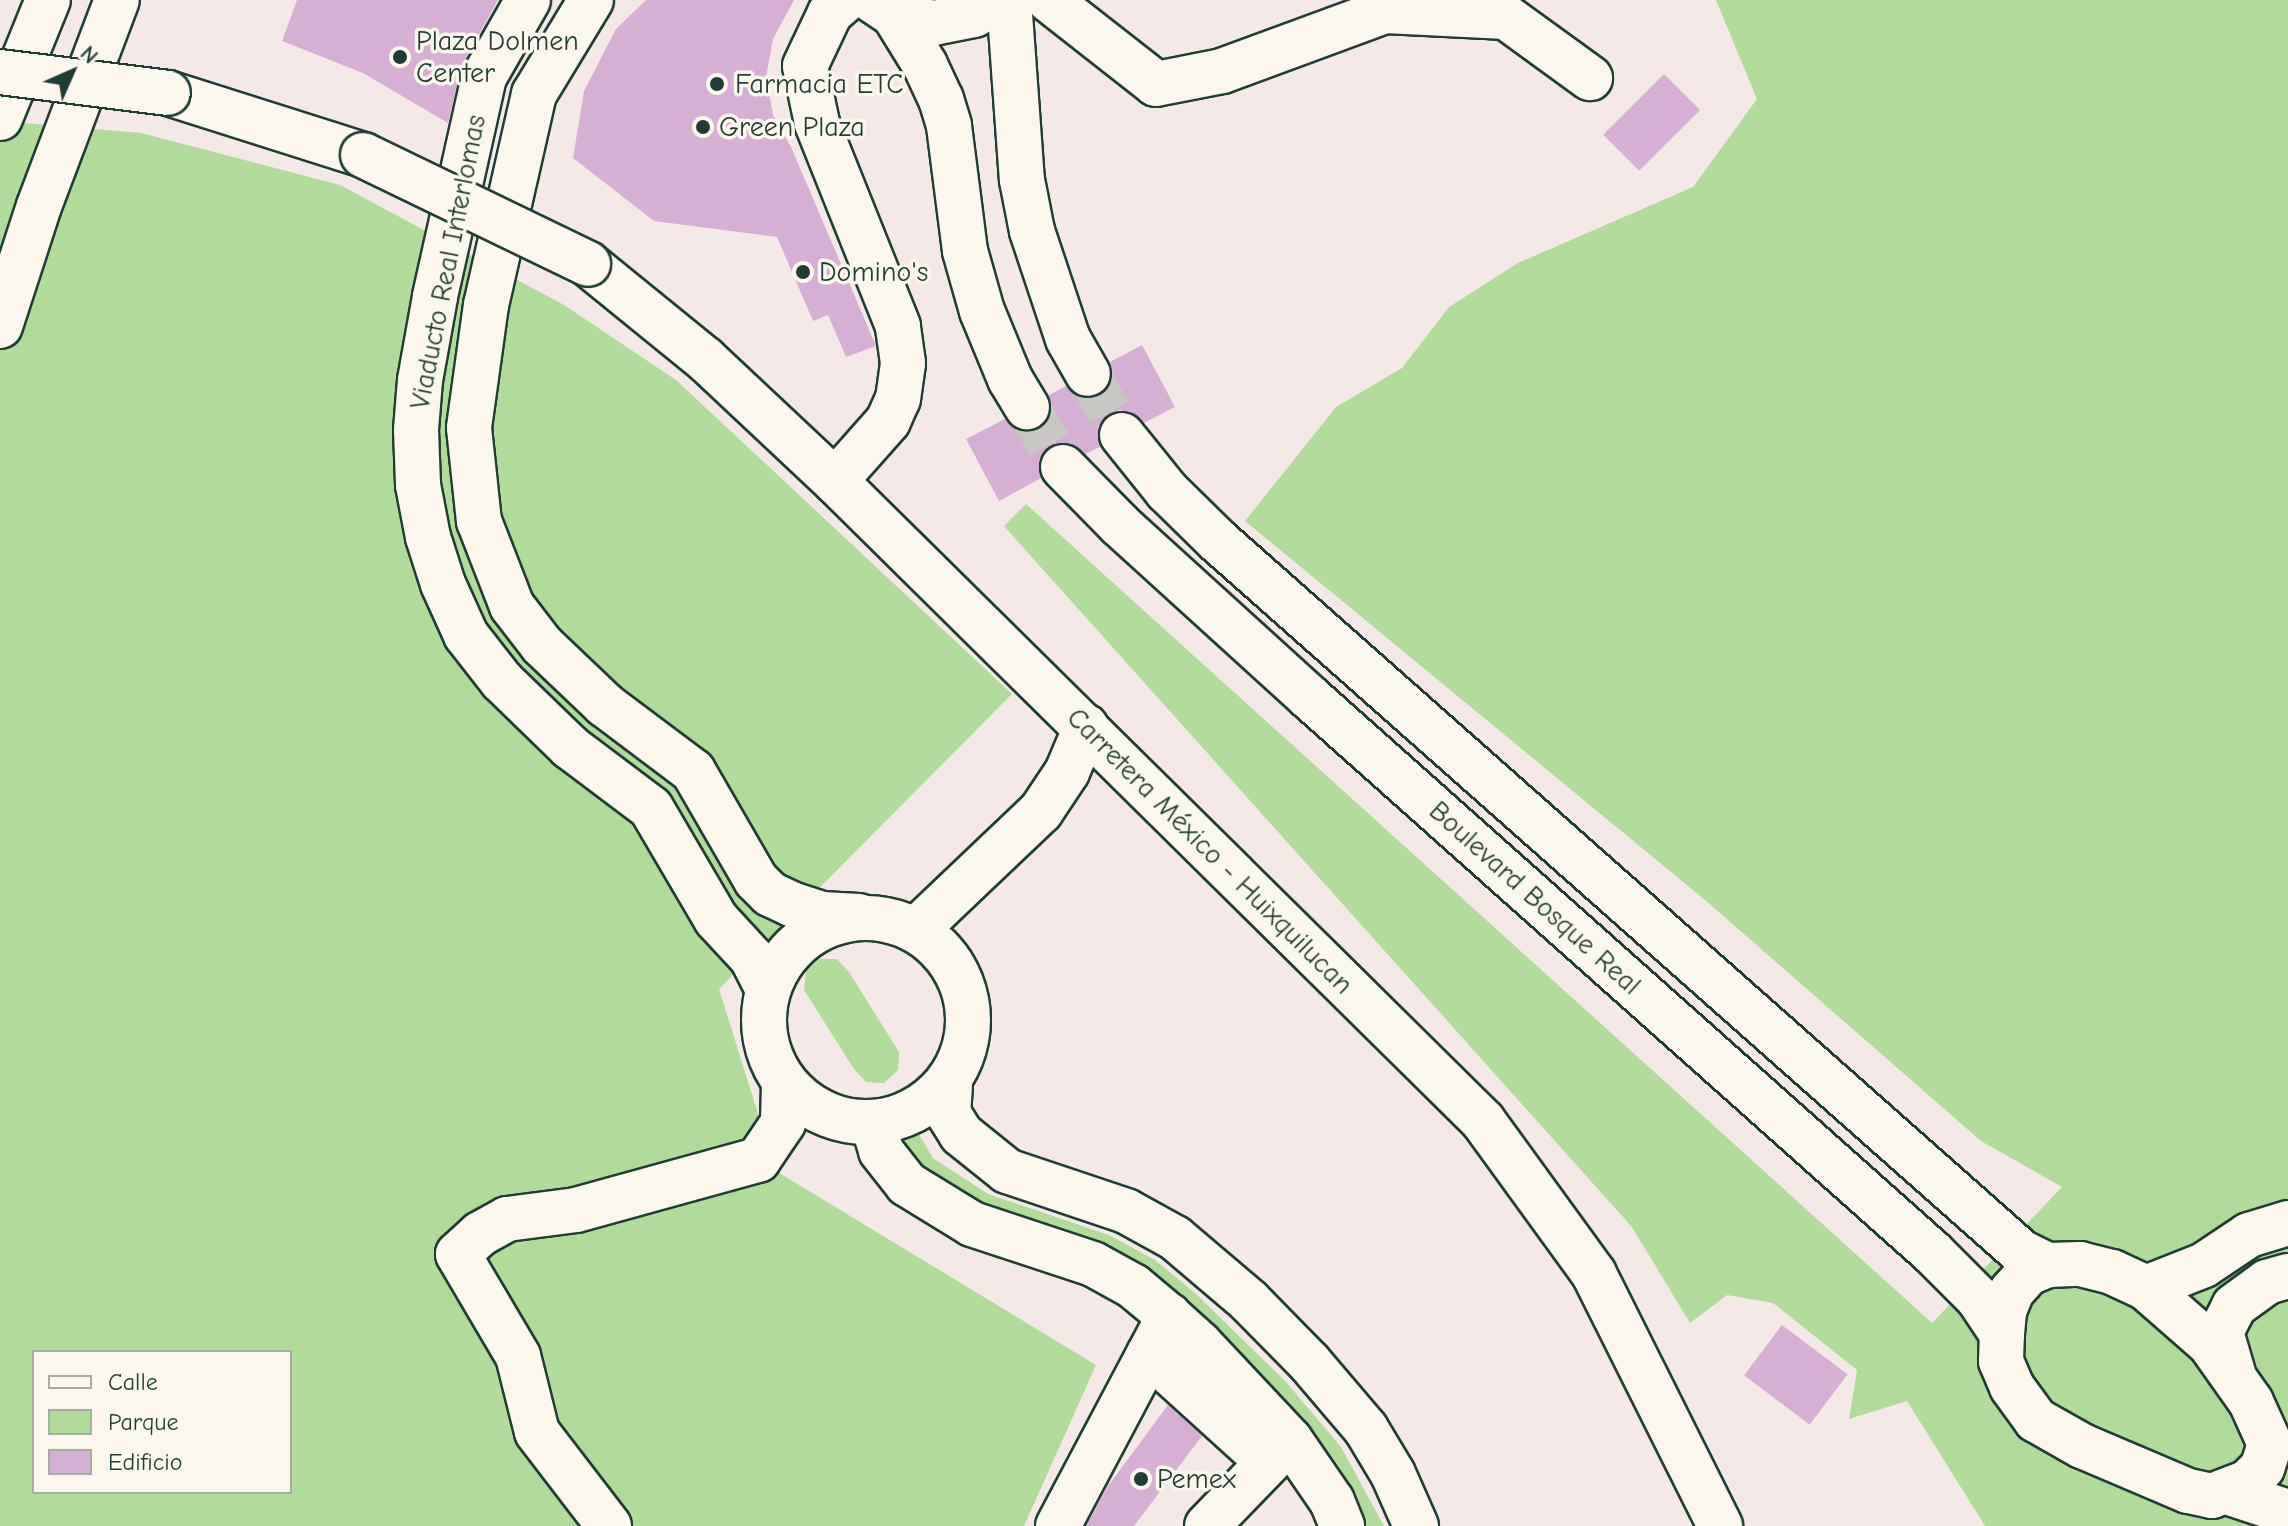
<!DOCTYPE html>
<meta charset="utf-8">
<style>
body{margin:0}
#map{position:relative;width:2288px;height:1526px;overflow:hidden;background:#f4e9e7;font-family:"Comic Neue",sans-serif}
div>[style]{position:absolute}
.green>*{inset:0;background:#b1db98}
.building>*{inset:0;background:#d7afd5;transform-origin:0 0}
.minor-tunnel>*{height:44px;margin-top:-22px;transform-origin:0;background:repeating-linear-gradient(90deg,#c9c7c3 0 44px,transparent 0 66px)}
.roads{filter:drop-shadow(2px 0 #1f3d34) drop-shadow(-2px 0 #1f3d34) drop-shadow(0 2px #1f3d34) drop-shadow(0 -2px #1f3d34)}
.minor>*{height:44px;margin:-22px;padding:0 22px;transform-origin:22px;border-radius:22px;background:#fbf7ec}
.major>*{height:44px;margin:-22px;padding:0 22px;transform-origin:22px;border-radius:22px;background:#fbf7ec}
.major>.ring{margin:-22px;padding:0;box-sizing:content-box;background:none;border:44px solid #fbf7ec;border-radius:50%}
.highway>*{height:44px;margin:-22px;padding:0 22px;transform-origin:22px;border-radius:22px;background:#fbf7ec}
.bridges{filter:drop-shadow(2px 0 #1f3d34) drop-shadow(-2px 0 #1f3d34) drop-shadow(0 2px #1f3d34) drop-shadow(0 -2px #1f3d34)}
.major-bridge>*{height:44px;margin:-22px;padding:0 22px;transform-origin:22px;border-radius:22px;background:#fbf7ec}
.dots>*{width:22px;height:22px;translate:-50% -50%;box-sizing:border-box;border:4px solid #fbf7ec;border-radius:50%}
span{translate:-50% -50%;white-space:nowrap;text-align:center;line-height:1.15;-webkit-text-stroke:7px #fbf7ec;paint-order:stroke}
.poi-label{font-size:28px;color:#1f3d34}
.left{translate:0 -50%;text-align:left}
.street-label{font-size:28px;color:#1f3d34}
.legend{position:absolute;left:32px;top:1350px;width:260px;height:144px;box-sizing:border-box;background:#fbf7ec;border:2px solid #a3ada2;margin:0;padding:10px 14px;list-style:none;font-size:24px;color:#1f3d34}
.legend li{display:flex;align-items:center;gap:16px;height:40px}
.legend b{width:40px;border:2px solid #a3ada2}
.north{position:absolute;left:32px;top:32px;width:80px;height:80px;-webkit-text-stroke:6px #fbf7ec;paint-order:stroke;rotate:45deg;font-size:22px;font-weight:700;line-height:32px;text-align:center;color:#1f3d34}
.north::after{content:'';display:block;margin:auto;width:28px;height:36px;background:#1f3d34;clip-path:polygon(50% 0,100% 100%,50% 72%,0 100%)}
</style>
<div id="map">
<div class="green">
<i style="clip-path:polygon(1716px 0,2288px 0,2288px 1526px,1985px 1526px,1907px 1401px,1849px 1419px,1857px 1370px,1773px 1303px,1727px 1295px,1690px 1323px,1632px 1227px,1004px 526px,1026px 504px,1932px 1323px,2062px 1187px,1981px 1141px,1705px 900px,1245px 521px,1336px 407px,1402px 368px,1449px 307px,1518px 263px,1693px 187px,1757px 99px)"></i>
<i style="clip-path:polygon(evenodd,0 121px,141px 133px,340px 185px,564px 305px,676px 380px,1012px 694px,719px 989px,776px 1171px,1096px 1365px,1024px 1526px,0 1526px,0 121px,34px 1352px,290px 1352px,290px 1492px,34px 1492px,34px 1352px)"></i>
<i style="clip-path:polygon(819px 959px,837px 959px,849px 972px,899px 1052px,898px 1070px,884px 1083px,866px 1082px,854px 1069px,804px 990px,806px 971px)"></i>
<i style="clip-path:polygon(917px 1131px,933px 1158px,988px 1194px,1109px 1235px,1155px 1260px,1195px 1293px,1286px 1382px,1341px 1447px,1384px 1526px,1367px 1526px,1329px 1456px,1274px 1392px,923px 1172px,901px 1138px)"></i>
</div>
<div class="building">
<i style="clip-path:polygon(297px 0,498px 0,462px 65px,448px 123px,363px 73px,282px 41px)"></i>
<i style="clip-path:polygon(646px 0,794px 0,773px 39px,766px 77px,773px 115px,791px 147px,876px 346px,846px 357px,828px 315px,813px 321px,777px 237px,654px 221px,573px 158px,584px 91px,616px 29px)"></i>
<i style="left:1664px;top:74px;width:51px;height:86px;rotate:45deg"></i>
<i style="clip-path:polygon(1142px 345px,1175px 407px,1144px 423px,1130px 412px,1119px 410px,1107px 415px,1098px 427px,1101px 446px,1086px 454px,1070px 443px,1056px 443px,1045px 450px,1039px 460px,1041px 478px,999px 501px,966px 439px,1005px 419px,1016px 429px,1028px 432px,1039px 429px,1049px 418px,1052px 406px,1049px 395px,1066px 386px,1076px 396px,1087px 399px,1100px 396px,1110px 386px,1113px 375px,1110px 362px)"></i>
<i style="left:1782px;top:1325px;width:82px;height:63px;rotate:37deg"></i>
<i style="clip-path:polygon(1168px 1405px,1202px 1436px,1134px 1526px,1086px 1526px,1108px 1486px)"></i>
</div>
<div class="minor-tunnel">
<i style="left:1088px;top:374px;width:70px;rotate:60.9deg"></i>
<i style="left:1027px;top:407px;width:70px;rotate:59deg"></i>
</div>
<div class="roads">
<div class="minor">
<i style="left:1009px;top:0;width:180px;rotate:85.9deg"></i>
<i style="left:1022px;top:180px;width:52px;rotate:78.9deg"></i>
<i style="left:1032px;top:231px;width:114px;rotate:71.6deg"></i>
<i style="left:1068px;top:339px;width:40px;rotate:60.3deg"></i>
<i style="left:1049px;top:0;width:136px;rotate:38.1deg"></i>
<i style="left:1156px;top:84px;width:67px;rotate:-11.1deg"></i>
<i style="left:1222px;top:71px;width:174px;rotate:-20.2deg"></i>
<i style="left:1385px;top:11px;width:121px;rotate:2.8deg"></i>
<i style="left:1506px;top:17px;width:104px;rotate:36deg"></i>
<i style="left:894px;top:15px;width:59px;rotate:58.2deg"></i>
<i style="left:925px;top:65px;width:38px;rotate:65deg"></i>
<i style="left:941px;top:99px;width:28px;rotate:73deg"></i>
<i style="left:949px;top:126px;width:126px;rotate:82.7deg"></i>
<i style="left:965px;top:251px;width:62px;rotate:74.2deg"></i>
<i style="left:982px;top:311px;width:74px;rotate:67.6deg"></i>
<i style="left:1010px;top:379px;width:33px;rotate:59deg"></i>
<i style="left:1122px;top:435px;width:72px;rotate:51.2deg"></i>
<i style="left:1167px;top:491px;width:71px;rotate:44.4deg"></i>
<i style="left:1218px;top:541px;width:1073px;rotate:41.52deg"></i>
<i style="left:2021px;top:1252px;width:30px;rotate:26deg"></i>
<i style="left:2048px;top:1265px;width:32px;rotate:-2deg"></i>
<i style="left:2080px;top:1264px;width:33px;rotate:14deg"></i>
<i style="left:2112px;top:1272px;width:38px;rotate:25deg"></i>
<i style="left:2146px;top:1288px;width:85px;rotate:41.2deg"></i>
<i style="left:2210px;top:1344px;width:71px;rotate:54.7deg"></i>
<i style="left:2251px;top:1402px;width:46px;rotate:65.7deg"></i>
<i style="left:2270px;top:1444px;width:25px;rotate:108deg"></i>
<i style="left:2262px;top:1468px;width:20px;rotate:135deg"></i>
<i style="left:2248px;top:1482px;width:39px;rotate:159deg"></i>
<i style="left:2212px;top:1496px;width:25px;rotate:-168deg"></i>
<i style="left:2188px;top:1491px;width:115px;rotate:-157deg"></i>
<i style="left:2082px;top:1446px;width:53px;rotate:-150.5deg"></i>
<i style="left:2036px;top:1420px;width:41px;rotate:-126deg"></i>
<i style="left:2012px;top:1387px;width:28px;rotate:-113deg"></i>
<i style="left:2001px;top:1361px;width:27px;rotate:-88deg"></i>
<i style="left:2002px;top:1334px;width:23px;rotate:-85deg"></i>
<i style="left:2004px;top:1311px;width:22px;rotate:-68deg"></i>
<i style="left:2012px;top:1291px;width:24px;rotate:-48deg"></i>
<i style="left:2028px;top:1273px;width:22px;rotate:-22deg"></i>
<i style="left:1063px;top:467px;width:81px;rotate:45.5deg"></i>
<i style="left:1120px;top:525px;width:256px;rotate:42.3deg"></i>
<i style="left:1309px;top:697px;width:834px;rotate:41.7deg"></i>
<i style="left:1932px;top:1252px;width:65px;rotate:45deg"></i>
<i style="left:1978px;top:1298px;width:43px;rotate:56.3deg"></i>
<i style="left:835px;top:481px;width:80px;rotate:-48.5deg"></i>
<i style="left:888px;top:421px;width:24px;rotate:-66deg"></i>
<i style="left:898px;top:399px;width:36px;rotate:-82deg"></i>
<i style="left:903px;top:363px;width:37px;rotate:-98deg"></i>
<i style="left:898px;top:326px;width:219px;rotate:-111.8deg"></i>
<i style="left:817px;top:123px;width:58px;rotate:-101.9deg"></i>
<i style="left:805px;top:66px;width:59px;rotate:-64.7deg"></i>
<i style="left:830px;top:13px;width:20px;rotate:-41deg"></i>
<i style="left:2146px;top:1288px;width:62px;rotate:-21.6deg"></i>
<i style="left:2204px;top:1265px;width:54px;rotate:-33.7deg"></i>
<i style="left:2249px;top:1235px;width:41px;rotate:-17.1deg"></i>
<i style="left:1149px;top:1354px;width:161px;rotate:42.2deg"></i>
<i style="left:2233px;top:1373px;width:43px;rotate:-106.3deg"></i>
<i style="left:2221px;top:1332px;width:29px;rotate:-63deg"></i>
<i style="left:2234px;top:1306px;width:41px;rotate:-36deg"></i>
<i style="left:2267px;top:1282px;width:22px;rotate:-16deg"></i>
<i style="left:2227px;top:1492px;width:64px;rotate:18.2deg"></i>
<i style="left:609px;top:1526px;width:118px;rotate:-127.5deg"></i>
<i style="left:537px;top:1432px;width:78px;rotate:-104deg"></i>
<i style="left:518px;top:1356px;width:118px;rotate:-120.5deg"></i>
<i style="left:458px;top:1254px;width:30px;rotate:-42deg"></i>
<i style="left:480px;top:1234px;width:31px;rotate:-29deg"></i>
<i style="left:507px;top:1219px;width:70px;rotate:-7.4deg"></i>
<i style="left:576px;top:1210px;width:189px;rotate:-15.4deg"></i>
<i style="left:758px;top:1160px;width:45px;rotate:-56deg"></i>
<i style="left:783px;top:1123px;width:40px;rotate:-88.6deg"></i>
<i style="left:1058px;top:1526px;width:238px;rotate:-62.1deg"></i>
<i style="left:1207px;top:1526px;width:118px;rotate:-46deg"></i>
</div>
<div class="major">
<i style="left:528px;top:0;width:89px;rotate:119.7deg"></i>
<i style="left:484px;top:77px;width:225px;rotate:102.6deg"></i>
<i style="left:435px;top:297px;width:84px;rotate:100.2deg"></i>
<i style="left:420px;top:380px;width:50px;rotate:94.6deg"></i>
<i style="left:416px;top:430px;width:55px;rotate:87.9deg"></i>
<i style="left:418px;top:485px;width:53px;rotate:79.1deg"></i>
<i style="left:428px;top:537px;width:49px;rotate:72.3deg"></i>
<i style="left:443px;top:584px;width:56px;rotate:65.7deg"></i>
<i style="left:466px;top:635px;width:58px;rotate:52deg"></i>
<i style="left:502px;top:681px;width:95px;rotate:44.1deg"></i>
<i style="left:570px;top:747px;width:101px;rotate:37deg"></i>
<i style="left:651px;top:808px;width:129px;rotate:59.6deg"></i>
<i style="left:716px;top:919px;width:53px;rotate:47.3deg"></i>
<i style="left:752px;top:958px;width:33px;rotate:63deg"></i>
<i style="left:591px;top:0;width:110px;rotate:121.2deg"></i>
<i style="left:534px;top:94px;width:216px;rotate:102.8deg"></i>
<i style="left:486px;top:305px;width:124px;rotate:97.9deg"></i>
<i style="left:469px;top:428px;width:94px;rotate:83.9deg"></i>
<i style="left:479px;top:521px;width:91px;rotate:68.8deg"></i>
<i style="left:512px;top:606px;width:49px;rotate:52.4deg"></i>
<i style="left:542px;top:645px;width:87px;rotate:43.6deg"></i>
<i style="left:605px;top:705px;width:110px;rotate:36.9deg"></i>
<i style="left:693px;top:771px;width:126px;rotate:60deg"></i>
<i style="left:756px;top:880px;width:20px;rotate:45deg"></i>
<i style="left:770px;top:894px;width:23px;rotate:25deg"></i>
<i style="left:791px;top:904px;width:33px;rotate:18deg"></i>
<i style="left:822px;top:914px;width:37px;rotate:3deg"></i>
<i style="left:872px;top:0;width:27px;rotate:34deg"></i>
<i style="left:894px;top:15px;width:41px;rotate:11.3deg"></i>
<i style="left:934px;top:23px;width:41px;rotate:-11.3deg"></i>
<i style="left:974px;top:15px;width:29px;rotate:-31deg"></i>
<i style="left:168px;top:93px;width:205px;rotate:17.6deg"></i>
<i style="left:588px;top:264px;width:151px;rotate:39.1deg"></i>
<i style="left:705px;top:359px;width:178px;rotate:43.2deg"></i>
<i style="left:835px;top:481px;width:911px;rotate:44.64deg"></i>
<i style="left:1483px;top:1121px;width:189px;rotate:54deg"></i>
<i style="left:1594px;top:1274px;width:282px;rotate:63.4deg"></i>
<i class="ring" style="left:764px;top:918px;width:160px;height:160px"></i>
<i style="left:916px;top:930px;width:173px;rotate:-43.6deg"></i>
<i style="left:1041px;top:811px;width:47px;rotate:-56.3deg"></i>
<i style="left:1067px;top:772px;width:49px;rotate:-67.1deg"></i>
<i style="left:950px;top:1086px;width:27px;rotate:94deg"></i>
<i style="left:948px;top:1113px;width:25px;rotate:58deg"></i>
<i style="left:961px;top:1134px;width:59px;rotate:38.8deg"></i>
<i style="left:1007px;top:1171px;width:126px;rotate:18.6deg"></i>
<i style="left:1126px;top:1211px;width:56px;rotate:28.9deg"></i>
<i style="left:1175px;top:1238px;width:97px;rotate:40.4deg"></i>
<i style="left:1249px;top:1301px;width:86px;rotate:45.5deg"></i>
<i style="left:1309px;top:1362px;width:88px;rotate:49.6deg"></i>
<i style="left:1366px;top:1429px;width:52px;rotate:59deg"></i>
<i style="left:1393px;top:1474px;width:57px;rotate:66.1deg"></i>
<i style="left:873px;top:1124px;width:28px;rotate:73deg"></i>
<i style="left:881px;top:1151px;width:42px;rotate:51.8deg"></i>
<i style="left:907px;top:1184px;width:76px;rotate:31.6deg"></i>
<i style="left:972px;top:1224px;width:127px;rotate:18.3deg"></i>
<i style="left:1093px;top:1264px;width:46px;rotate:28.8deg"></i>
<i style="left:1133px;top:1286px;width:47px;rotate:39.8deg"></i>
<i style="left:1169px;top:1316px;width:40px;rotate:42deg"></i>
<i style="left:1199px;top:1343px;width:133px;rotate:46.8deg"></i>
<i style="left:1290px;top:1440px;width:74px;rotate:55.5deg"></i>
<i style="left:1332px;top:1501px;width:27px;rotate:68deg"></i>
</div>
<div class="highway">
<i style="left:0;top:118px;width:127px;rotate:-67.9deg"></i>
<i style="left:0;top:326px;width:126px;rotate:-72deg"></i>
<i style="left:39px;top:206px;width:220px;rotate:-69.3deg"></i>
</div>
</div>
<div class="bridges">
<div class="major-bridge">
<i style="left:0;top:72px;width:169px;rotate:7.1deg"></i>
<i style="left:363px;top:155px;width:250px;rotate:25.8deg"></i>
</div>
</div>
<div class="dots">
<i style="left:400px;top:57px;background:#1f3d34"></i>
<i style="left:717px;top:84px;background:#1f3d34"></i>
<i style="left:703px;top:127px;background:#1f3d34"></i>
<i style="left:803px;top:272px;background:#1f3d34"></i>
<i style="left:1141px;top:1479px;background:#1f3d34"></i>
</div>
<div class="poi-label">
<span class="left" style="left:416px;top:57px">Plaza Dolmen<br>Center</span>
<span class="left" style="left:735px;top:84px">Farmacia ETC</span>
<span class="left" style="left:719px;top:127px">Green Plaza</span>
<span class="left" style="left:819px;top:272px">Domino's</span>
<span class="left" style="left:1157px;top:1479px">Pemex</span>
</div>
<div class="street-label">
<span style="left:448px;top:262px;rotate:-79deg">Viaducto Real Interlomas</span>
<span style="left:1210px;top:851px;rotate:45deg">Carretera México - Huixquilucan</span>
<span style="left:1535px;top:898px;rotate:42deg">Boulevard Bosque Real</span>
</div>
<ul class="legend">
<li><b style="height:10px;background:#fbf7ec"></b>Calle</li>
<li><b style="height:22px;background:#b1db98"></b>Parque</li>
<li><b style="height:22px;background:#d7afd5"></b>Edificio</li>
</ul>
<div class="north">N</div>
</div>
